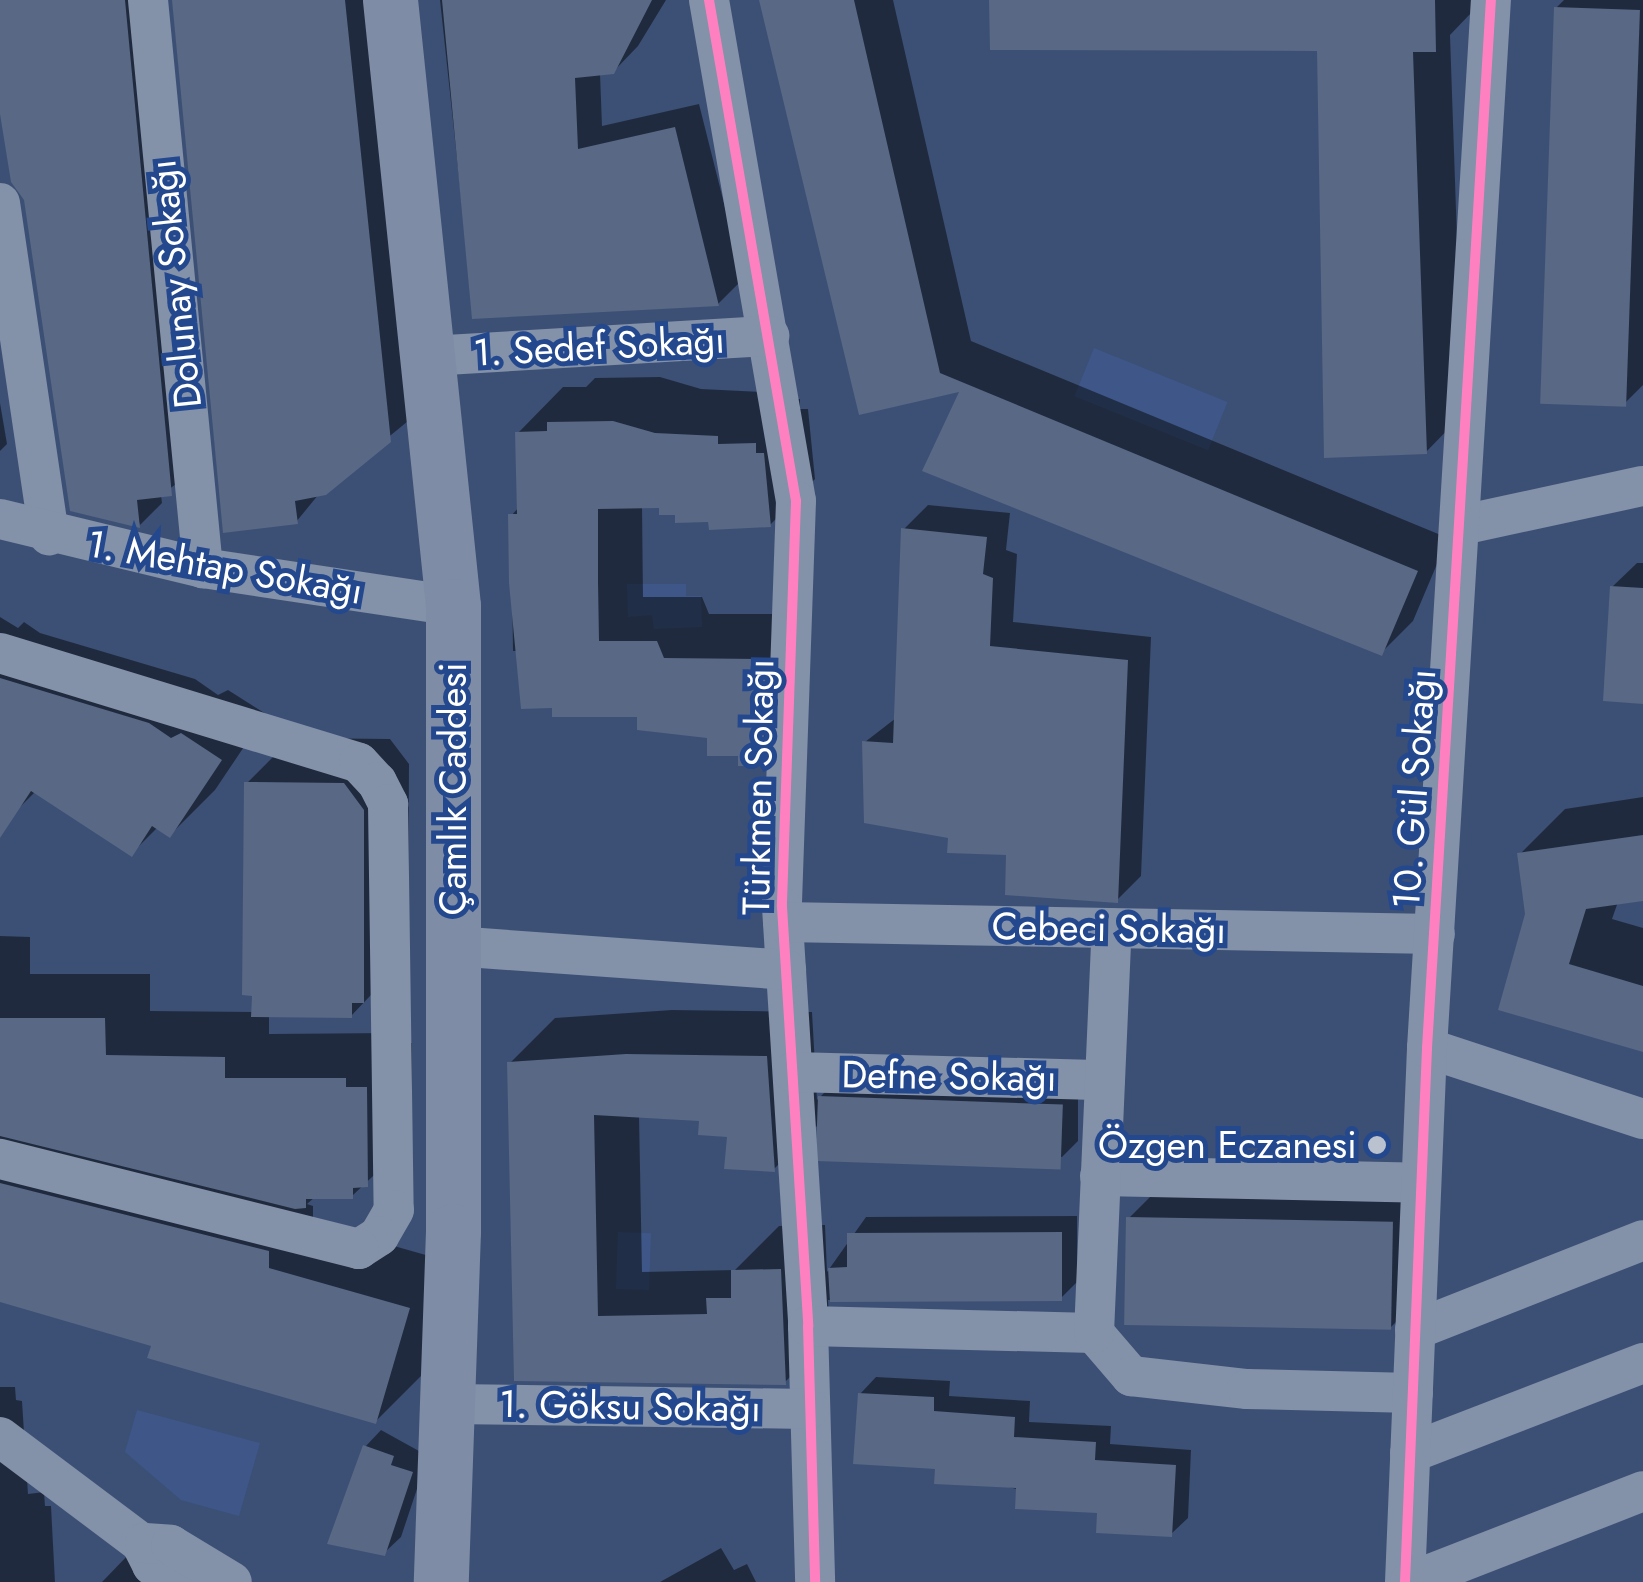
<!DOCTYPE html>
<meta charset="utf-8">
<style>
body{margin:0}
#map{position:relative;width:1643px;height:1582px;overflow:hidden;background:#3c5075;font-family:Jost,sans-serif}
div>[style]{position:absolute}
.water>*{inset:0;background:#3e5788;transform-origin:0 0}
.shadow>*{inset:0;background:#0007}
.building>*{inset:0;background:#586885;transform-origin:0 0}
.street>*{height:40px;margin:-20px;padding:0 20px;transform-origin:20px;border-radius:20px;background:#8391a9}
.secondary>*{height:55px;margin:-27.5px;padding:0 27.5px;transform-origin:27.5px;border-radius:27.5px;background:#7f8ca5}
.cycleway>*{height:10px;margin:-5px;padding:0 5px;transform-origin:5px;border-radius:5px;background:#ff80c0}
.dots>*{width:28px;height:28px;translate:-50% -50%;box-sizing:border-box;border:5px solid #24488d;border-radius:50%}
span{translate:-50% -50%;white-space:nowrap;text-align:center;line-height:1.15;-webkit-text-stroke:10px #24488d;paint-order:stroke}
.street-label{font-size:38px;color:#fff}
.poi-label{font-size:38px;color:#fff}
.right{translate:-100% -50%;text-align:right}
</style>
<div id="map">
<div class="water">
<i style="left:1094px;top:348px;width:144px;height:52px;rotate:22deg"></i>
<i style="clip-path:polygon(627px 584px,686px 584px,686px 596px,701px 596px,702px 627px,654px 629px,652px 615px,628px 617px)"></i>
<i style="left:618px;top:1232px;width:33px;height:57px;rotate:2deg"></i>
<i style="clip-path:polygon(137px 1410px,260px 1443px,239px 1516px,181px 1500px,125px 1452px)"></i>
</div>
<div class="shadow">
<i style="clip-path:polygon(0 0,148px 0,194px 471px,161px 495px,162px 503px,140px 525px,26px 199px,0 97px)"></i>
<i style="clip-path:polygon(174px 0,369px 0,413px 417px,319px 494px,296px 522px)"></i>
<i style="clip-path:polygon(440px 0,666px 0,638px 46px,613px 72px,600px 73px,602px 126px,699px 104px,743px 279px,718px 304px,474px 317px)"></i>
<i style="clip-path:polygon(761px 0,893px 0,971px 341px,1448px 538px,1413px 621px,1381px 653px,964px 389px,861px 412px)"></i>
<i style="clip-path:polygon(991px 0,1472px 0,1472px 12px,1450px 35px,1463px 414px,1426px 452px,1320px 49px)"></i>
<i style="clip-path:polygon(1564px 0,1643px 0,1643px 385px,1624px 404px,1556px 8px)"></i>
<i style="clip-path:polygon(660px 377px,701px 389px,762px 392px,763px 400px,800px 399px,800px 409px,808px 409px,815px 479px,770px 525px,642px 505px,643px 597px,702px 597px,709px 614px,803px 614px,807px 718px,762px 764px,709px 736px,640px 714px,555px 705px,522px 651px,513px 651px,511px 516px,519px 507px,518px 433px,563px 387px,586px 387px,595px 378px)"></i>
<i style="clip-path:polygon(0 403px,7px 444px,0 451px)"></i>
<i style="clip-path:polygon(928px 505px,1010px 513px,1006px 550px,1017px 554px,1013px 622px,1151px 637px,1141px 876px,1117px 900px,1009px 853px,950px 836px,865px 742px,896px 718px,903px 530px)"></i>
<i style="clip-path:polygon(1637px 563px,1643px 563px,1643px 701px,1612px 587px)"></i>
<i style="clip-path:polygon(0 617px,18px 628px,24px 622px,40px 633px,195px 679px,218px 695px,228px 690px,266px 714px,215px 790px,170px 835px,158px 827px,131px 854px,36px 791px,15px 812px,0 802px)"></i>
<i style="clip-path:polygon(292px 738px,390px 739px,409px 764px,408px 956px,351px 1016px,269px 1015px,269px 1034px,390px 1033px,390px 1043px,412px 1043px,412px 1139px,352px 1196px,315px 1197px,307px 1204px,313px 1206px,313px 1223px,454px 1263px,421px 1376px,376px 1421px,154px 1344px,0 1300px,0 936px,30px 937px,30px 974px,150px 974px,150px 1011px,254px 1012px,247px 783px)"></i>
<i style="clip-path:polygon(1643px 797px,1643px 898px,1618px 902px,1612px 919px,1643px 928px,1643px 1050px,1501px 1008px,1528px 914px,1520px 854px,1565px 809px)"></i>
<i style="clip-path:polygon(672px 1010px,812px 1012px,817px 1100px,836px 1081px,1078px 1087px,1078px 1141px,1062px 1157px,822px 1121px,774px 1169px,702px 1119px,639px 1115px,642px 1272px,735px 1270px,779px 1226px,825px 1225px,827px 1272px,866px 1217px,1077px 1216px,1077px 1282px,1061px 1298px,828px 1300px,830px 1337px,785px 1382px,516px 1379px,510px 1063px,555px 1018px)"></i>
<i style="clip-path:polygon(1174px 1173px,1437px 1179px,1435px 1283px,1390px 1328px,1129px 1218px)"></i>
<i style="clip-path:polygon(876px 1377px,950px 1381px,949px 1396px,1030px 1401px,1029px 1422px,1111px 1426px,1110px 1444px,1191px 1450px,1188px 1518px,1171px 1534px,937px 1466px,860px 1394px)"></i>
<i style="clip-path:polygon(0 1387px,15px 1387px,16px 1400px,22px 1401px,28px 1494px,44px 1492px,45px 1506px,51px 1506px,55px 1582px,0 1582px)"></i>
<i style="clip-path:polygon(381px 1430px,428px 1456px,401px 1537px,384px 1553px,365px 1447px)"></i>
<i style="clip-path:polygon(721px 1548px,734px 1570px,747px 1564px,756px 1582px,660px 1582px)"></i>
<i style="clip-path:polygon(131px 1552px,173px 1582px,102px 1582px)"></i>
</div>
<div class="building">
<i style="clip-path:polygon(0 0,125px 0,172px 496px,137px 500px,140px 528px,70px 511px,24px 200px,11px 182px,0 114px)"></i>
<i style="clip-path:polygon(172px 0,345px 0,391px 442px,326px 495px,295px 501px,298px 524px,223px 533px)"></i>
<i style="clip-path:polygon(442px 0,652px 0,614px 74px,575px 78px,578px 149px,675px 127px,719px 306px,472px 319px)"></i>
<i style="clip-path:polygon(759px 0,854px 0,940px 373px,1418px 571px,1382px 656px,922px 471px,959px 392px,859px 415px)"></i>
<i style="clip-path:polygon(989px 0,1435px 0,1436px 52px,1413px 52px,1427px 454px,1324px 458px,1317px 51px,990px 50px)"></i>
<i style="left:1554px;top:7px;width:86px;height:397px;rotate:2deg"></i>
<i style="clip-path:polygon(613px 421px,655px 433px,718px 436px,718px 444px,756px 443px,756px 453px,764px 453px,771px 527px,709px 530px,708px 522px,675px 523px,675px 515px,659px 515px,659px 508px,598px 509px,598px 581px,599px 641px,657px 641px,664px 658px,759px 659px,759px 671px,766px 671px,763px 766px,738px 766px,738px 756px,707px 756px,707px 738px,637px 730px,637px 717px,552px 717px,552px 708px,521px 709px,509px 583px,508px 514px,517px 514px,515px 432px,547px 431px,547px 422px)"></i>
<i style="clip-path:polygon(901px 528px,987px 537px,983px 574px,993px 578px,990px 646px,1128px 660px,1118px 903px,1005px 895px,1006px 855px,947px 853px,948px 838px,864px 823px,862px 741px,893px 743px)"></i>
<i style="clip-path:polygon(1610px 586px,1643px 588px,1643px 704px,1603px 701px)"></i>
<i style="clip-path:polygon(0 678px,149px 723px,171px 738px,181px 733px,222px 760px,170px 838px,152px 826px,132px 857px,31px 791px,0 838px)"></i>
<i style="clip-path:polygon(244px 782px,344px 783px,364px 810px,364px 1003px,352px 1003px,352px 1018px,251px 1017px,252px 996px,242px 995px)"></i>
<i style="clip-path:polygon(1643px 835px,1643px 901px,1586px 909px,1569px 964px,1643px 986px,1643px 1052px,1498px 1010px,1525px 914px,1517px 853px)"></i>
<i style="clip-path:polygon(0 1018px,105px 1018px,106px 1055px,225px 1057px,225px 1078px,346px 1078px,346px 1087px,367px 1087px,368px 1187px,353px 1188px,353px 1199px,306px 1199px,306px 1208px,295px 1209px,0 1136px)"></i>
<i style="clip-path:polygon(626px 1054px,767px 1056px,775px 1172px,724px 1169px,727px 1137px,698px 1135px,699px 1121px,594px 1115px,598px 1316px,707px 1314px,706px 1298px,731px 1298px,731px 1270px,781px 1269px,786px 1385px,514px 1381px,507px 1062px)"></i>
<i style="left:818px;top:1096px;width:245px;height:65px;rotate:2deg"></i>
<i style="clip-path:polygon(0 1183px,269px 1251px,269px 1268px,410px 1308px,376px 1424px,147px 1358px,151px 1346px,0 1302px)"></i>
<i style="left:1126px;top:1217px;width:267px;height:108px;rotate:1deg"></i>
<i style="clip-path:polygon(1062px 1232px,1062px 1301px,830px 1302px,828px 1268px,847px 1267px,847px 1233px)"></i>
<i style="clip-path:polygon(858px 1393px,934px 1397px,934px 1411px,1015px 1417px,1014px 1437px,1096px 1442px,1095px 1460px,1176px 1465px,1172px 1537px,1096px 1533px,1097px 1513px,1015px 1509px,1016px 1488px,934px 1484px,935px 1469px,853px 1464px)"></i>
<i style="clip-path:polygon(363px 1445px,394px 1456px,391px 1465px,413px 1472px,385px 1556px,327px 1544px)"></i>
</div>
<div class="street">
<i style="left:148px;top:0;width:571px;rotate:84.47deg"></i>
<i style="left:709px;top:0;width:508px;rotate:80.15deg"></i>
<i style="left:796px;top:501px;width:406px;rotate:92deg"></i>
<i style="left:782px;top:907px;width:420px;rotate:86.4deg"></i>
<i style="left:808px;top:1326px;width:256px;rotate:88.4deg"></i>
<i style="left:0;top:203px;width:336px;rotate:81.6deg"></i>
<i style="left:429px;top:356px;width:341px;rotate:-3.4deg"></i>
<i style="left:0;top:519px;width:209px;rotate:13.6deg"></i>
<i style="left:203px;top:568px;width:253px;rotate:8.6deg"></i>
<i style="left:1462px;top:525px;width:185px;rotate:-12.2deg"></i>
<i style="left:0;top:653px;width:375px;rotate:17deg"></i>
<i style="left:359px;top:763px;width:26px;rotate:47deg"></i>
<i style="left:377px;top:782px;width:25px;rotate:63deg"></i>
<i style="left:388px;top:804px;width:406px;rotate:89.2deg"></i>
<i style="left:394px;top:1210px;width:30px;rotate:120deg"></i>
<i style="left:379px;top:1236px;width:24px;rotate:147deg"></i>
<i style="left:359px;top:1249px;width:370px;rotate:-165.9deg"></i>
<i style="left:783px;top:922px;width:652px;rotate:1.05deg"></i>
<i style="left:453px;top:946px;width:334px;rotate:4.1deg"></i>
<i style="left:1427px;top:1048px;width:227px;rotate:18.2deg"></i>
<i style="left:793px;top:1072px;width:312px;rotate:1.5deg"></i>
<i style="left:1100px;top:1176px;width:321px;rotate:1.2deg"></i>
<i style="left:808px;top:1326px;width:286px;rotate:1.4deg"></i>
<i style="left:1094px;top:1333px;width:57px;rotate:49.3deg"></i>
<i style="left:1131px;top:1376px;width:117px;rotate:6.4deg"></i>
<i style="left:1247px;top:1389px;width:166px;rotate:1.4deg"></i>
<i style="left:1415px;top:1330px;width:245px;rotate:-21.5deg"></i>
<i style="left:1094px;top:1333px;width:405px;rotate:-87.5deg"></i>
<i style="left:450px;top:1404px;width:359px;rotate:0.8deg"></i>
<i style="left:0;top:1437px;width:176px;rotate:36.9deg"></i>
<i style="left:141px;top:1543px;width:25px;rotate:63deg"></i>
<i style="left:152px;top:1565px;width:32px;rotate:32deg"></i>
<i style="left:1410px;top:1453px;width:250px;rotate:-21.1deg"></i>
<i style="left:145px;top:1543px;width:26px;rotate:4deg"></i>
<i style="left:171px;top:1545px;width:71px;rotate:31.2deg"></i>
<i style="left:1405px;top:1582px;width:534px;rotate:-87.64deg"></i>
<i style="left:1427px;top:1048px;width:1050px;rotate:-86.51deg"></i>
<i style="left:1410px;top:1582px;width:250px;rotate:-21.3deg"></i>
</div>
<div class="secondary">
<i style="left:390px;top:0;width:609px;rotate:84.06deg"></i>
<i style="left:453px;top:606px;width:625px;rotate:90deg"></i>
<i style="left:453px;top:1231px;width:351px;rotate:92deg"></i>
</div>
<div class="cycleway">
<i style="left:709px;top:0;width:508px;rotate:80.15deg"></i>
<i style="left:796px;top:501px;width:406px;rotate:92deg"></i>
<i style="left:782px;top:907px;width:420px;rotate:86.4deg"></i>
<i style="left:808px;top:1326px;width:256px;rotate:88.4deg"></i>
<i style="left:1405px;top:1582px;width:534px;rotate:-87.64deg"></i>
<i style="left:1427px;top:1048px;width:1050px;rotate:-86.51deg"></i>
</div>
<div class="dots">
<i style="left:1377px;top:1145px;background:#bbc2cf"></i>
</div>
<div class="street-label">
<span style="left:175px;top:284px;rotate:-96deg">Dolunay Sokağı</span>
<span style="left:599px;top:346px;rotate:-3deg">1. Sedef Sokağı</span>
<span style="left:225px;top:567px;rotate:10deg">1. Mehtap Sokağı</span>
<span style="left:758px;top:787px;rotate:-89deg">Türkmen Sokağı</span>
<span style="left:453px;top:789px;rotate:-90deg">Çamlık Caddesi</span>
<span style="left:1414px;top:789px;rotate:-86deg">10. Gül Sokağı</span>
<span style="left:1109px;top:928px;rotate:1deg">Cebeci Sokağı</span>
<span style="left:949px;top:1076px;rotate:1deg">Defne Sokağı</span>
<span style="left:630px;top:1406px;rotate:1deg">1. Göksu Sokağı</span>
</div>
<div class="poi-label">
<span class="right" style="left:1357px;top:1145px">Özgen Eczanesi</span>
</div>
</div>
